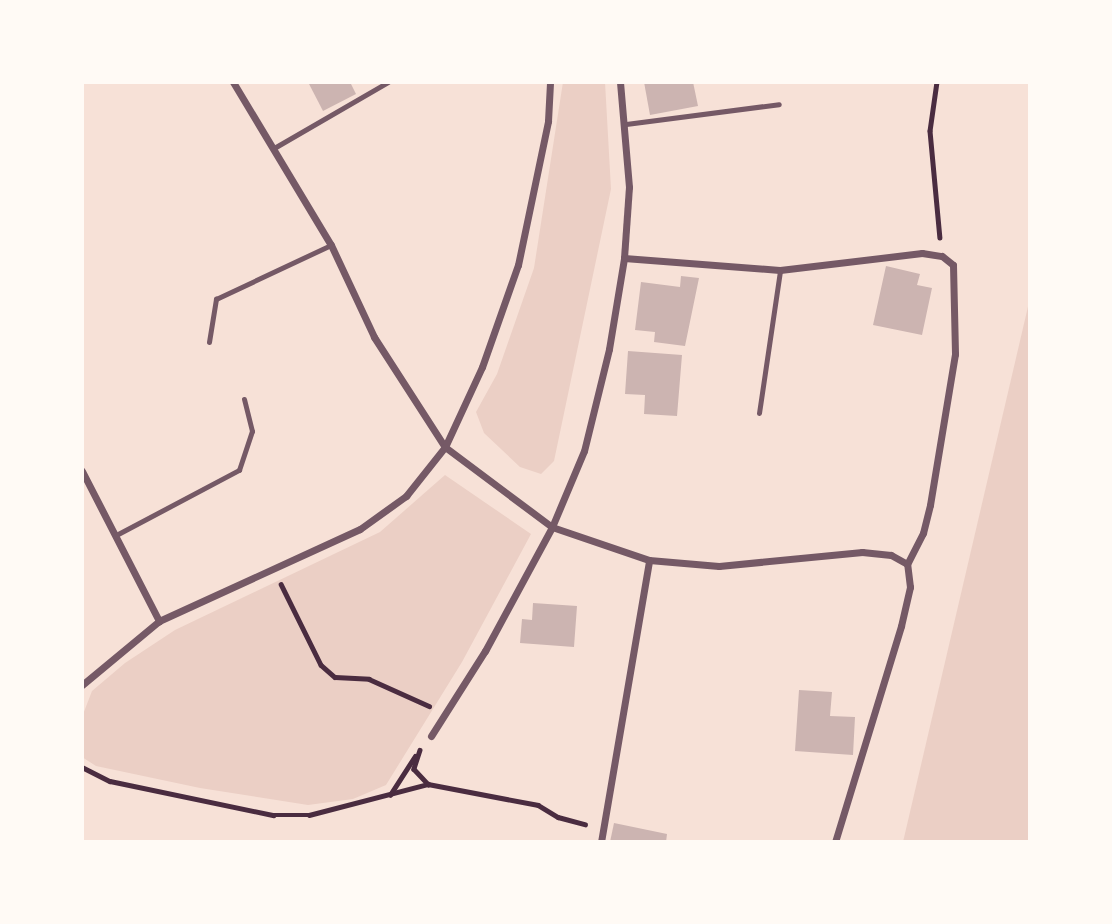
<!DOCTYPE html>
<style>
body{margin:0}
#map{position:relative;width:1112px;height:924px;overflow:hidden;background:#f7e1d7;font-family:Signika,sans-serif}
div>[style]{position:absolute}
.green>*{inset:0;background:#ebcfc5}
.building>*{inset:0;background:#ccb4b1}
.path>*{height:4.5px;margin:-2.25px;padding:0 2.25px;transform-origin:2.25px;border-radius:2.25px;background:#4a2c40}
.service>*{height:5px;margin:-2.5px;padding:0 2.5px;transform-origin:2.5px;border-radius:2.5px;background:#755966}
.minor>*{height:7px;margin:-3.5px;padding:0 3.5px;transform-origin:3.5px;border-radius:3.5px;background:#755966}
span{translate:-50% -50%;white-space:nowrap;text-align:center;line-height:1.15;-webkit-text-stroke:6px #fffaf5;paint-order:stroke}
.frame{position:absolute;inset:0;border:84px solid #fffaf5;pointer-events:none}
</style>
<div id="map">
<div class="green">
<i style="clip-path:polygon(563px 82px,605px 82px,611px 189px,554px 461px,541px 474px,520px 467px,484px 433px,476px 412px,497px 374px,534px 268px)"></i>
<i style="clip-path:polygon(1030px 298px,1030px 842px,903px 842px)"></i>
<i style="clip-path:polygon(445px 475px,531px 534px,462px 662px,386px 785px,353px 799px,308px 805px,200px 788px,96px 766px,82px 757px,82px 717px,92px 691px,125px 663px,175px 630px,380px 532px)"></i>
</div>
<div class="building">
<i style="clip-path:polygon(308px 82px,350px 82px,356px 94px,323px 111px)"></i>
<i style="clip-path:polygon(644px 82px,693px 82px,698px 106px,650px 115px)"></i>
<i style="clip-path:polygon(886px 266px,920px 274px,917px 285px,932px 288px,922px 335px,873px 325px)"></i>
<i style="clip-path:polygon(681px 276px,699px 278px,685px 346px,654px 342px,655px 332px,635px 330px,641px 282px,680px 287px)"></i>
<i style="clip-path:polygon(628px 351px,682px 355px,677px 416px,644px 414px,645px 395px,625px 394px)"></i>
<i style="clip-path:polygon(533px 603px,577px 606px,574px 647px,520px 643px,522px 619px,532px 620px)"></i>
<i style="clip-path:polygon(799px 690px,832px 692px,830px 716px,855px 717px,853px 755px,795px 751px)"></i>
<i style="clip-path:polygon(614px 823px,667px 834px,666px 842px,610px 842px)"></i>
</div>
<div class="path">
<i style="left:937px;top:82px;width:49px;rotate:98.1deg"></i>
<i style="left:930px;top:131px;width:107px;rotate:84.7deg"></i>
<i style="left:281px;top:584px;width:90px;rotate:63.7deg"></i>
<i style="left:321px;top:665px;width:18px;rotate:41deg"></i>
<i style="left:335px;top:677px;width:34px;rotate:3deg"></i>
<i style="left:369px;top:679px;width:66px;rotate:24.2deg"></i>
<i style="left:420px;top:750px;width:20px;rotate:108deg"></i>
<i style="left:414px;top:769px;width:21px;rotate:47deg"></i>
<i style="left:82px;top:767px;width:31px;rotate:27deg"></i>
<i style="left:110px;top:781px;width:167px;rotate:11.8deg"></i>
<i style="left:273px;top:815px;width:36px"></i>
<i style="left:309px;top:815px;width:123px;rotate:-14.6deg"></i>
<i style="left:428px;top:784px;width:112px;rotate:10.8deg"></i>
<i style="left:538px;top:805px;width:23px;rotate:31deg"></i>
<i style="left:558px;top:817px;width:28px;rotate:15deg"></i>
<i style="left:390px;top:795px;width:46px;rotate:-57.3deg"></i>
</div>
<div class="service">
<i style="left:626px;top:124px;width:154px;rotate:-7.4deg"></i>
<i style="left:274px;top:148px;width:132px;rotate:-30.1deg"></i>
<i style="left:209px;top:342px;width:44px;rotate:-80.8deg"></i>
<i style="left:216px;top:299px;width:127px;rotate:-25.2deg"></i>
<i style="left:759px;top:413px;width:145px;rotate:-81.6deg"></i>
<i style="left:118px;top:534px;width:137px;rotate:-27.9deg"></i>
<i style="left:239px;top:470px;width:41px;rotate:-71.6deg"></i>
<i style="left:252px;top:431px;width:33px;rotate:-104deg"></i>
</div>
<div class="minor">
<i style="left:233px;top:82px;width:190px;rotate:59deg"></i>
<i style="left:331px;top:245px;width:102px;rotate:64.9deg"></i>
<i style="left:374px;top:337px;width:131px;rotate:57.2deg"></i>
<i style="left:445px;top:447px;width:134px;rotate:36.8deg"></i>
<i style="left:552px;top:527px;width:102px;rotate:18.8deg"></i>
<i style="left:649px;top:560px;width:70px;rotate:4.9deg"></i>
<i style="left:719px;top:566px;width:144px;rotate:-5.6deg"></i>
<i style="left:862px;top:552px;width:29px;rotate:6deg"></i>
<i style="left:891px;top:555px;width:18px;rotate:29deg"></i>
<i style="left:624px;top:258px;width:156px;rotate:4.4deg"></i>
<i style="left:780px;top:270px;width:143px;rotate:-6.8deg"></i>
<i style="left:922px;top:253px;width:20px;rotate:9deg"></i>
<i style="left:942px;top:256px;width:14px;rotate:39deg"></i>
<i style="left:953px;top:265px;width:89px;rotate:88.7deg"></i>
<i style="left:955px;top:354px;width:153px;rotate:99.4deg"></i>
<i style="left:930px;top:505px;width:29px;rotate:104deg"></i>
<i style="left:923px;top:533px;width:35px;rotate:117deg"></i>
<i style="left:82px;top:471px;width:169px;rotate:62.8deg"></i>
<i style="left:82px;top:685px;width:100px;rotate:-39.7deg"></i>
<i style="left:159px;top:621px;width:221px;rotate:-24.6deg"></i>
<i style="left:360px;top:529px;width:57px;rotate:-35.7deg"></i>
<i style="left:406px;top:496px;width:63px;rotate:-51.5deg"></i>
<i style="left:445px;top:447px;width:88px;rotate:-65.2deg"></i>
<i style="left:482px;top:367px;width:108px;rotate:-70.6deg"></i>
<i style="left:518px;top:265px;width:147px;rotate:-78.2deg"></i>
<i style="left:548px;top:121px;width:39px;rotate:-87deg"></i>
<i style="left:431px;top:736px;width:101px;rotate:-57.6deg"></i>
<i style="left:485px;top:651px;width:141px;rotate:-61.6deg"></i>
<i style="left:552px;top:527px;width:82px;rotate:-67.2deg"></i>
<i style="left:584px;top:451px;width:105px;rotate:-76.2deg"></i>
<i style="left:609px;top:349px;width:92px;rotate:-80.6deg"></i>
<i style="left:624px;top:258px;width:71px;rotate:-86deg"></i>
<i style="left:629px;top:187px;width:105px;rotate:-94.9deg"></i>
<i style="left:601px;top:842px;width:286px;rotate:-80.3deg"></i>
<i style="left:835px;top:842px;width:226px;rotate:-73deg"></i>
<i style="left:901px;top:626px;width:40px;rotate:-77deg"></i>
<i style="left:910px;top:587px;width:23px;rotate:-97deg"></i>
</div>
<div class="frame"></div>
</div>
